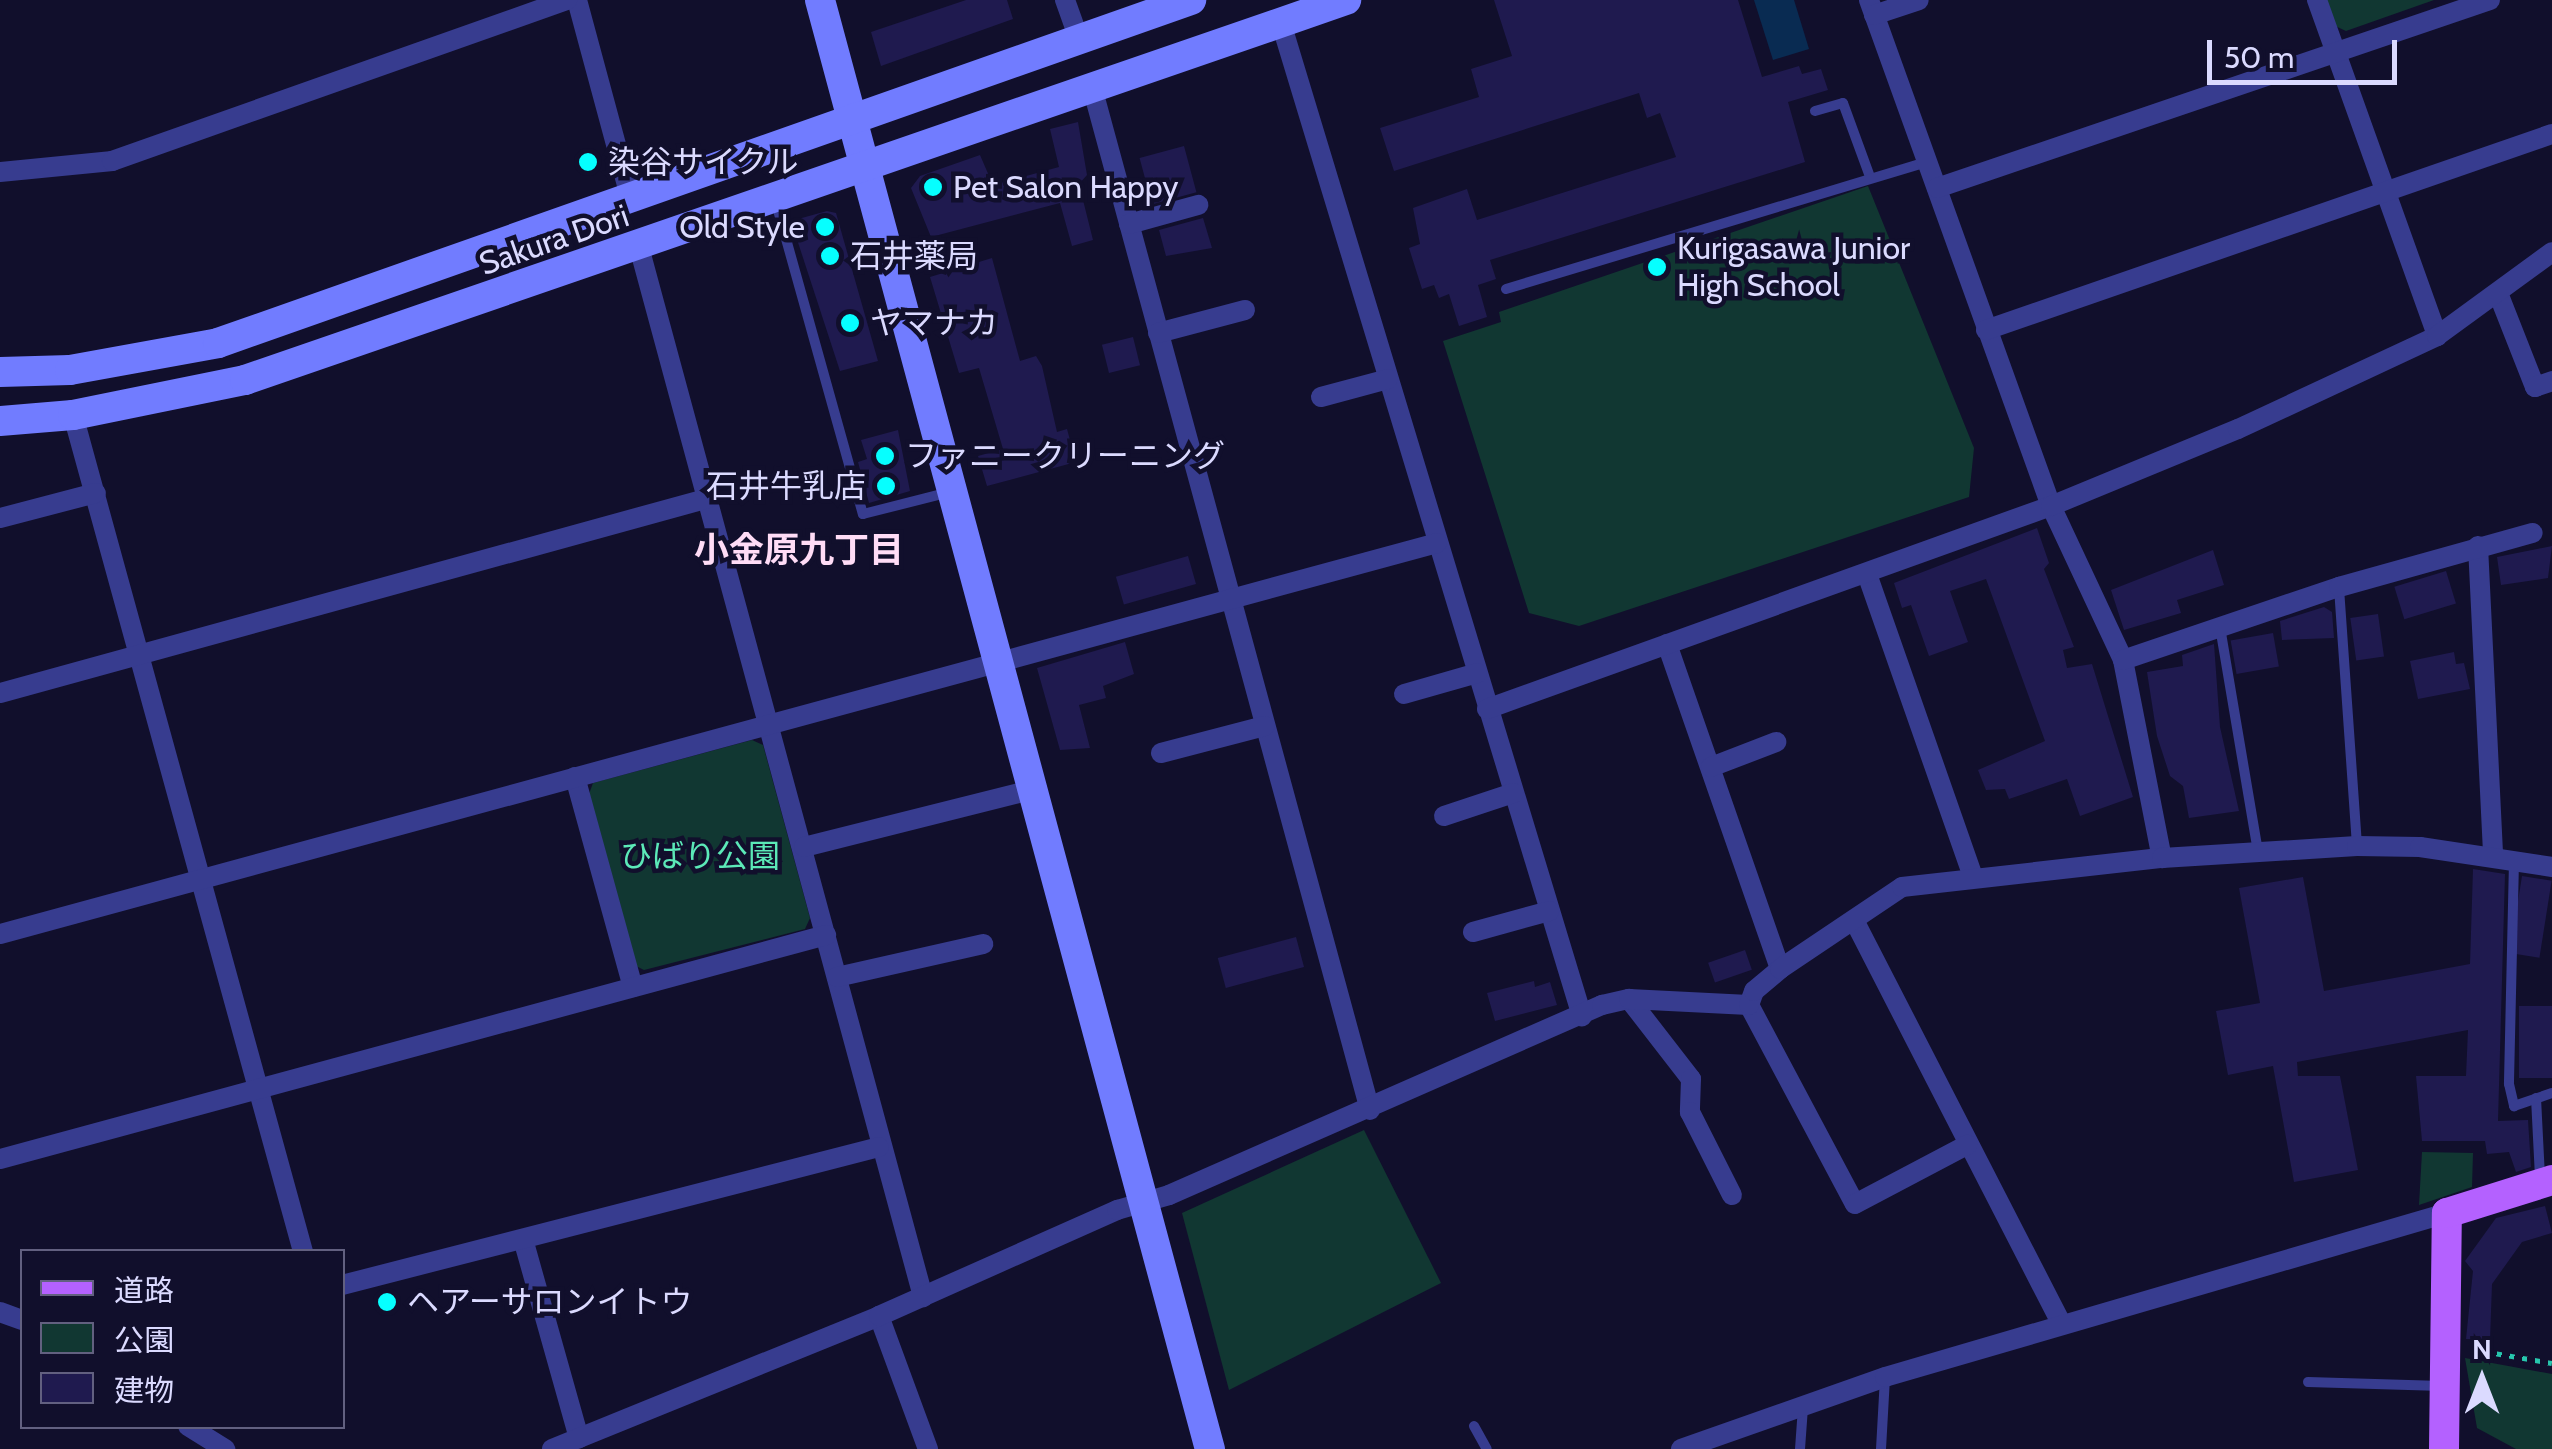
<!DOCTYPE html>
<meta charset="utf-8">
<style>
body{margin:0}
#map{position:relative;width:2552px;height:1449px;overflow:hidden;background:#110f2c;font-family:Cabin,"Noto Sans JP",sans-serif}
div>[style]{position:absolute}
.green>*{inset:0;background:#113732}
.water>*{inset:0;background:#092b52}
.building>*{inset:0;background:#1f1a4f;transform-origin:0 0}
.path>*{height:5px;margin-top:-2.5px;transform-origin:0;background:repeating-linear-gradient(90deg,#27c6ad 0 5px,transparent 0 13px)}
.lane>*{height:10px;margin:-5px;padding:0 5px;transform-origin:5px;border-radius:5px;background:#373c8f}
.street>*{height:20px;margin:-10px;padding:0 10px;transform-origin:10px;border-radius:10px;background:#373c8f}
.secondary>*{height:30px;margin:-15px;padding:0 15px;transform-origin:15px;border-radius:15px;background:#717cff}
.primary>*{height:30px;margin:-15px;padding:0 15px;transform-origin:15px;border-radius:15px;background:#b461ff}
.dots>*{width:28px;height:28px;translate:-50% -50%;box-sizing:border-box;border:5px solid #110f2c;border-radius:50%}
span{translate:-50% -50%;white-space:nowrap;text-align:center;line-height:1.15;-webkit-text-stroke:9px #110f2c;paint-order:stroke}
.poi-label{font-size:32px;color:#dbdaff}
.left{translate:0 -50%;text-align:left}
.right{translate:-100% -50%;text-align:right}
.street-label{font-size:32px;color:#dbdaff}
.park-label{font-size:32px;color:#5ce9b8}
.neighbourhood-label{font-size:35px;color:#ffdcf6;font-weight:700}
.legend{position:absolute;left:20px;top:1249px;width:325px;height:180px;box-sizing:border-box;background:#110f2c;border:2px solid #626080;margin:0;padding:12px 18px;list-style:none;font-size:30px;color:#dbdaff}
.legend li{display:flex;align-items:center;gap:20px;height:50px}
.legend b{width:50px;border:2px solid #626080}
.north{position:absolute;left:2432px;top:1329px;width:100px;height:100px;-webkit-text-stroke:8px #110f2c;paint-order:stroke;rotate:0deg;font-size:28px;font-weight:700;line-height:40px;text-align:center;color:#dbdaff}
.north::after{content:'';display:block;margin:auto;width:35px;height:45px;background:#dbdaff;clip-path:polygon(50% 0,100% 100%,50% 72%,0 100%)}
.scale{position:absolute;left:2207px;top:40px;width:190px;height:45px;box-sizing:border-box;border:5px solid #dbdaff;border-top:0;padding-left:12px;font-size:30px;line-height:35px;white-space:nowrap;color:#dbdaff;-webkit-text-stroke:8px #110f2c;paint-order:stroke}
</style>
<div id="map">
<div class="green">
<i style="clip-path:polygon(2324px 0,2434px 0,2346px 31px,2333px 25px)"></i>
<i style="clip-path:polygon(1868px 186px,1974px 448px,1969px 497px,1579px 626px,1529px 613px,1443px 341px,1501px 322px,1499px 312px)"></i>
<i style="clip-path:polygon(752px 740px,763px 745px,810px 918px,805px 929px,644px 970px,636px 966px,589px 794px,593px 783px)"></i>
<i style="clip-path:polygon(1364px 1130px,1441px 1283px,1229px 1390px,1182px 1213px)"></i>
<i style="clip-path:polygon(2422px 1152px,2473px 1153px,2472px 1187px,2419px 1205px)"></i>
<i style="clip-path:polygon(2465px 1358px,2552px 1374px,2552px 1449px,2516px 1449px,2477px 1428px)"></i>
</div>
<div class="water">
<i style="clip-path:polygon(1754px 0,1794px 0,1809px 49px,1773px 60px)"></i>
</div>
<div class="building">
<i style="clip-path:polygon(966px 0,1007px 0,1013px 19px,881px 66px,871px 32px)"></i>
<i style="clip-path:polygon(1494px 0,1738px 0,1762px 77px,1799px 66px,1802px 74px,1821px 69px,1828px 90px,1788px 102px,1805px 162px,1490px 260px,1496px 279px,1478px 285px,1487px 317px,1459px 326px,1449px 294px,1439px 298px,1434px 285px,1422px 289px,1409px 248px,1420px 244px,1413px 208px,1467px 189px,1477px 220px,1676px 157px,1660px 113px,1647px 118px,1639px 93px,1394px 171px,1380px 128px,1479px 97px,1471px 69px,1512px 56px)"></i>
<i style="clip-path:polygon(1078px 122px,1087px 175px,1079px 184px,1093px 240px,1072px 246px,1060px 203px,931px 237px,911px 188px,920px 176px,980px 155px,993px 185px,1059px 167px,1050px 129px)"></i>
<i style="left:1184px;top:146px;width:48px;height:46px;rotate:75deg"></i>
<i style="clip-path:polygon(827px 211px,836px 213px,878px 361px,840px 371px,791px 221px)"></i>
<i style="clip-path:polygon(1203px 218px,1212px 248px,1166px 256px,1159px 230px)"></i>
<i style="clip-path:polygon(992px 258px,1020px 361px,1036px 356px,1042px 366px,1057px 432px,1067px 429px,1076px 462px,987px 486px,978px 456px,1003px 449px,979px 368px,959px 373px,930px 277px)"></i>
<i style="left:1133px;top:337px;width:29px;height:32px;rotate:76deg"></i>
<i style="clip-path:polygon(898px 430px,910px 491px,869px 503px,858px 462px,867px 459px,861px 440px)"></i>
<i style="clip-path:polygon(2037px 528px,2049px 563px,2044px 569px,2074px 647px,2063px 650px,2067px 668px,2092px 664px,2133px 797px,2080px 816px,2067px 779px,2009px 799px,2005px 789px,1986px 790px,1978px 770px,2045px 741px,1986px 579px,1950px 591px,1968px 642px,1929px 656px,1911px 605px,1902px 608px,1894px 583px)"></i>
<i style="clip-path:polygon(2552px 546px,2548px 578px,2501px 585px,2497px 557px)"></i>
<i style="clip-path:polygon(2213px 550px,2224px 585px,2177px 600px,2181px 613px,2124px 630px,2111px 590px)"></i>
<i style="left:1188px;top:556px;width:29px;height:75px;rotate:74deg"></i>
<i style="left:2446px;top:571px;width:34px;height:54px;rotate:73deg"></i>
<i style="clip-path:polygon(2324px 607px,2332px 612px,2334px 638px,2282px 640px,2280px 621px)"></i>
<i style="left:2378px;top:614px;width:43px;height:28px;rotate:82deg"></i>
<i style="left:2273px;top:633px;width:34px;height:43px;rotate:80deg"></i>
<i style="clip-path:polygon(1125px 642px,1134px 674px,1103px 686px,1106px 698px,1079px 705px,1090px 748px,1060px 750px,1037px 668px)"></i>
<i style="clip-path:polygon(2214px 644px,2220px 727px,2239px 811px,2189px 818px,2183px 786px,2170px 776px,2157px 736px,2147px 672px,2183px 666px,2182px 655px)"></i>
<i style="clip-path:polygon(2454px 652px,2456px 664px,2464px 663px,2470px 689px,2418px 699px,2410px 661px)"></i>
<i style="clip-path:polygon(2473px 869px,2505px 874px,2498px 1121px,2528px 1120px,2531px 1167px,2516px 1172px,2509px 1152px,2487px 1154px,2485px 1141px,2422px 1141px,2416px 1076px,2466px 1076px,2468px 1030px,2297px 1062px,2298px 1076px,2340px 1076px,2358px 1170px,2294px 1182px,2273px 1066px,2228px 1075px,2216px 1011px,2260px 1003px,2239px 888px,2303px 877px,2324px 991px,2470px 964px)"></i>
<i style="left:2522px;top:876px;width:30px;height:78px;rotate:9deg"></i>
<i style="left:1296px;top:937px;width:31px;height:81px;rotate:75deg"></i>
<i style="left:1745px;top:950px;width:21px;height:39px;rotate:71deg"></i>
<i style="clip-path:polygon(1534px 981px,1535px 987px,1550px 982px,1557px 1005px,1495px 1021px,1487px 993px)"></i>
<i style="left:2552px;top:1006px;width:72px;height:33px;rotate:90deg"></i>
<i style="clip-path:polygon(2545px 1206px,2552px 1233px,2522px 1242px,2492px 1284px,2490px 1340px,2466px 1339px,2473px 1271px,2465px 1261px,2496px 1218px)"></i>
</div>
<div class="path">
<i style="left:2471px;top:1349px;width:82px;rotate:9.8deg"></i>
</div>
<div class="lane">
<i style="left:1815px;top:111px;width:29px;rotate:-16deg"></i>
<i style="left:1843px;top:103px;width:76px;rotate:69.9deg"></i>
<i style="left:776px;top:203px;width:323px;rotate:74.4deg"></i>
<i style="left:863px;top:514px;width:90px;rotate:-14.2deg"></i>
<i style="left:1506px;top:289px;width:439px;rotate:-16.8deg"></i>
<i style="left:2339px;top:588px;width:258px;rotate:86deg"></i>
<i style="left:2220px;top:627px;width:228px;rotate:80.4deg"></i>
<i style="left:2514px;top:861px;width:223px;rotate:91.3deg"></i>
<i style="left:2509px;top:1084px;width:23px;rotate:77deg"></i>
<i style="left:2514px;top:1106px;width:40px;rotate:-18.9deg"></i>
<i style="left:2536px;top:1098px;width:79px;rotate:87.1deg"></i>
<i style="left:2308px;top:1382px;width:134px;rotate:1.7deg"></i>
<i style="left:1474px;top:1426px;width:26px;rotate:61deg"></i>
<i style="left:1800px;top:1449px;width:42px;rotate:-85.9deg"></i>
<i style="left:1881px;top:1449px;width:71px;rotate:-86.8deg"></i>
</div>
<div class="street">
<i style="left:577px;top:0;width:203px;rotate:74.9deg"></i>
<i style="left:1065px;top:0;width:41px;rotate:70.3deg"></i>
<i style="left:1869px;top:0;width:538px;rotate:70.22deg"></i>
<i style="left:2051px;top:506px;width:170px;rotate:64.9deg"></i>
<i style="left:2123px;top:660px;width:202px;rotate:78.9deg"></i>
<i style="left:2317px;top:0;width:357px;rotate:70.3deg"></i>
<i style="left:1874px;top:15px;width:47px;rotate:-18.4deg"></i>
<i style="left:1281px;top:23px;width:1038px;rotate:73.14deg"></i>
<i style="left:1092px;top:87px;width:1060px;rotate:74.8deg"></i>
<i style="left:0;top:172px;width:113px;rotate:-5.6deg"></i>
<i style="left:112px;top:161px;width:483px;rotate:-19.5deg"></i>
<i style="left:1937px;top:188px;width:584px;rotate:-18.78deg"></i>
<i style="left:1129px;top:224px;width:72px;rotate:-15.4deg"></i>
<i style="left:639px;top:247px;width:1088px;rotate:74.86deg"></i>
<i style="left:2498px;top:293px;width:101px;rotate:68.5deg"></i>
<i style="left:2535px;top:387px;width:18px;rotate:-19deg"></i>
<i style="left:1986px;top:330px;width:599px;rotate:-19.1deg"></i>
<i style="left:1158px;top:333px;width:90px;rotate:-14.8deg"></i>
<i style="left:1321px;top:397px;width:69px;rotate:-15deg"></i>
<i style="left:73px;top:415px;width:868px;rotate:74.63deg"></i>
<i style="left:0;top:518px;width:99px;rotate:-14.6deg"></i>
<i style="left:2478px;top:546px;width:309px;rotate:87.2deg"></i>
<i style="left:1867px;top:574px;width:321px;rotate:70.7deg"></i>
<i style="left:1667px;top:644px;width:344px;rotate:70.8deg"></i>
<i style="left:2123px;top:660px;width:228px;rotate:-18.7deg"></i>
<i style="left:2339px;top:587px;width:201px;rotate:-15.6deg"></i>
<i style="left:0;top:693px;width:735px;rotate:-15.38deg"></i>
<i style="left:1404px;top:694px;width:76px;rotate:-16deg"></i>
<i style="left:1487px;top:709px;width:599px;rotate:-19.8deg"></i>
<i style="left:2051px;top:506px;width:202px;rotate:-22.4deg"></i>
<i style="left:2238px;top:429px;width:220px;rotate:-25deg"></i>
<i style="left:2437px;top:336px;width:142px;rotate:-36.1deg"></i>
<i style="left:1161px;top:753px;width:107px;rotate:-14.6deg"></i>
<i style="left:1711px;top:767px;width:70px;rotate:-21deg"></i>
<i style="left:575px;top:777px;width:218px;rotate:74.6deg"></i>
<i style="left:1444px;top:816px;width:73px;rotate:-18.4deg"></i>
<i style="left:804px;top:847px;width:234px;rotate:-14.1deg"></i>
<i style="left:1855px;top:922px;width:452px;rotate:62.8deg"></i>
<i style="left:1473px;top:932px;width:79px;rotate:-15.4deg"></i>
<i style="left:0;top:934px;width:1489px;rotate:-15.22deg"></i>
<i style="left:837px;top:977px;width:150px;rotate:-12.7deg"></i>
<i style="left:1629px;top:999px;width:101px;rotate:52.2deg"></i>
<i style="left:1691px;top:1079px;width:33px;rotate:92deg"></i>
<i style="left:1690px;top:1112px;width:93px;rotate:63.2deg"></i>
<i style="left:1749px;top:1005px;width:225px;rotate:62deg"></i>
<i style="left:1855px;top:1204px;width:127px;rotate:-27.8deg"></i>
<i style="left:0;top:1159px;width:856px;rotate:-15.17deg"></i>
<i style="left:523px;top:1239px;width:207px;rotate:74.3deg"></i>
<i style="left:342px;top:1285px;width:554px;rotate:-14.41deg"></i>
<i style="left:0;top:1312px;width:23px;rotate:20deg"></i>
<i style="left:879px;top:1316px;width:142px;rotate:69.8deg"></i>
<i style="left:188px;top:1426px;width:44px;rotate:31.9deg"></i>
<i style="left:552px;top:1449px;width:353px;rotate:-22.1deg"></i>
<i style="left:879px;top:1316px;width:261px;rotate:-24deg"></i>
<i style="left:1117px;top:1210px;width:54px;rotate:-16.1deg"></i>
<i style="left:1169px;top:1195px;width:473px;rotate:-23.7deg"></i>
<i style="left:1602px;top:1005px;width:28px;rotate:-13deg"></i>
<i style="left:1629px;top:999px;width:120px;rotate:2.9deg"></i>
<i style="left:1749px;top:1005px;width:15px;rotate:-70deg"></i>
<i style="left:1754px;top:991px;width:34px;rotate:-40deg"></i>
<i style="left:1780px;top:969px;width:147px;rotate:-33.9deg"></i>
<i style="left:1902px;top:887px;width:262px;rotate:-6.4deg"></i>
<i style="left:2162px;top:858px;width:195px;rotate:-3.5deg"></i>
<i style="left:2357px;top:846px;width:63px;rotate:0.9deg"></i>
<i style="left:2420px;top:847px;width:134px;rotate:8.6deg"></i>
<i style="left:1681px;top:1449px;width:216px;rotate:-19.4deg"></i>
<i style="left:1885px;top:1377px;width:585px;rotate:-16.27deg"></i>
</div>
<div class="secondary">
<i style="left:820px;top:0;width:1501px;rotate:74.94deg"></i>
<i style="left:0;top:372px;width:70px;rotate:-1.6deg"></i>
<i style="left:70px;top:370px;width:150px;rotate:-10.3deg"></i>
<i style="left:218px;top:343px;width:1032px;rotate:-19.42deg"></i>
<i style="left:0;top:421px;width:73px;rotate:-4.7deg"></i>
<i style="left:73px;top:415px;width:176px;rotate:-11.5deg"></i>
<i style="left:245px;top:380px;width:1165px;rotate:-19.04deg"></i>
</div>
<div class="primary">
<i style="left:2444px;top:1449px;width:236px;rotate:-89.3deg"></i>
<i style="left:2447px;top:1213px;width:110px;rotate:-17.4deg"></i>
</div>
<div class="dots">
<i style="left:588px;top:162px;background:#06ffff"></i>
<i style="left:933px;top:187px;background:#06ffff"></i>
<i style="left:825px;top:227px;background:#06ffff"></i>
<i style="left:830px;top:256px;background:#06ffff"></i>
<i style="left:1657px;top:267px;background:#06ffff"></i>
<i style="left:850px;top:323px;background:#06ffff"></i>
<i style="left:885px;top:456px;background:#06ffff"></i>
<i style="left:886px;top:486px;background:#06ffff"></i>
<i style="left:387px;top:1302px;background:#06ffff"></i>
</div>
<div class="poi-label">
<span class="left" style="left:608px;top:162px">染谷サイクル</span>
<span class="left" style="left:953px;top:187px">Pet Salon Happy</span>
<span class="right" style="left:805px;top:227px">Old Style</span>
<span class="left" style="left:1677px;top:267px">Kurigasawa Junior<br>High School</span>
<span class="left" style="left:850px;top:256px">石井薬局</span>
<span class="left" style="left:870px;top:323px">ヤマナカ</span>
<span class="left" style="left:905px;top:456px">ファニークリーニング</span>
<span class="right" style="left:866px;top:486px">石井牛乳店</span>
<span class="left" style="left:407px;top:1302px">ヘアーサロンイトウ</span>
</div>
<div class="street-label">
<span style="left:554px;top:240px;rotate:-19deg">Sakura Dori</span>
</div>
<div class="park-label">
<span style="left:700px;top:856px">ひばり公園</span>
</div>
<div class="neighbourhood-label">
<span style="left:799px;top:550px">小金原九丁目</span>
</div>
<ul class="legend">
<li><b style="height:12px;background:#b461ff"></b>道路</li>
<li><b style="height:28px;background:#113732"></b>公園</li>
<li><b style="height:28px;background:#1f1a4f"></b>建物</li>
</ul>
<div class="north">N</div>
<div class="scale">50 m</div>
</div>
